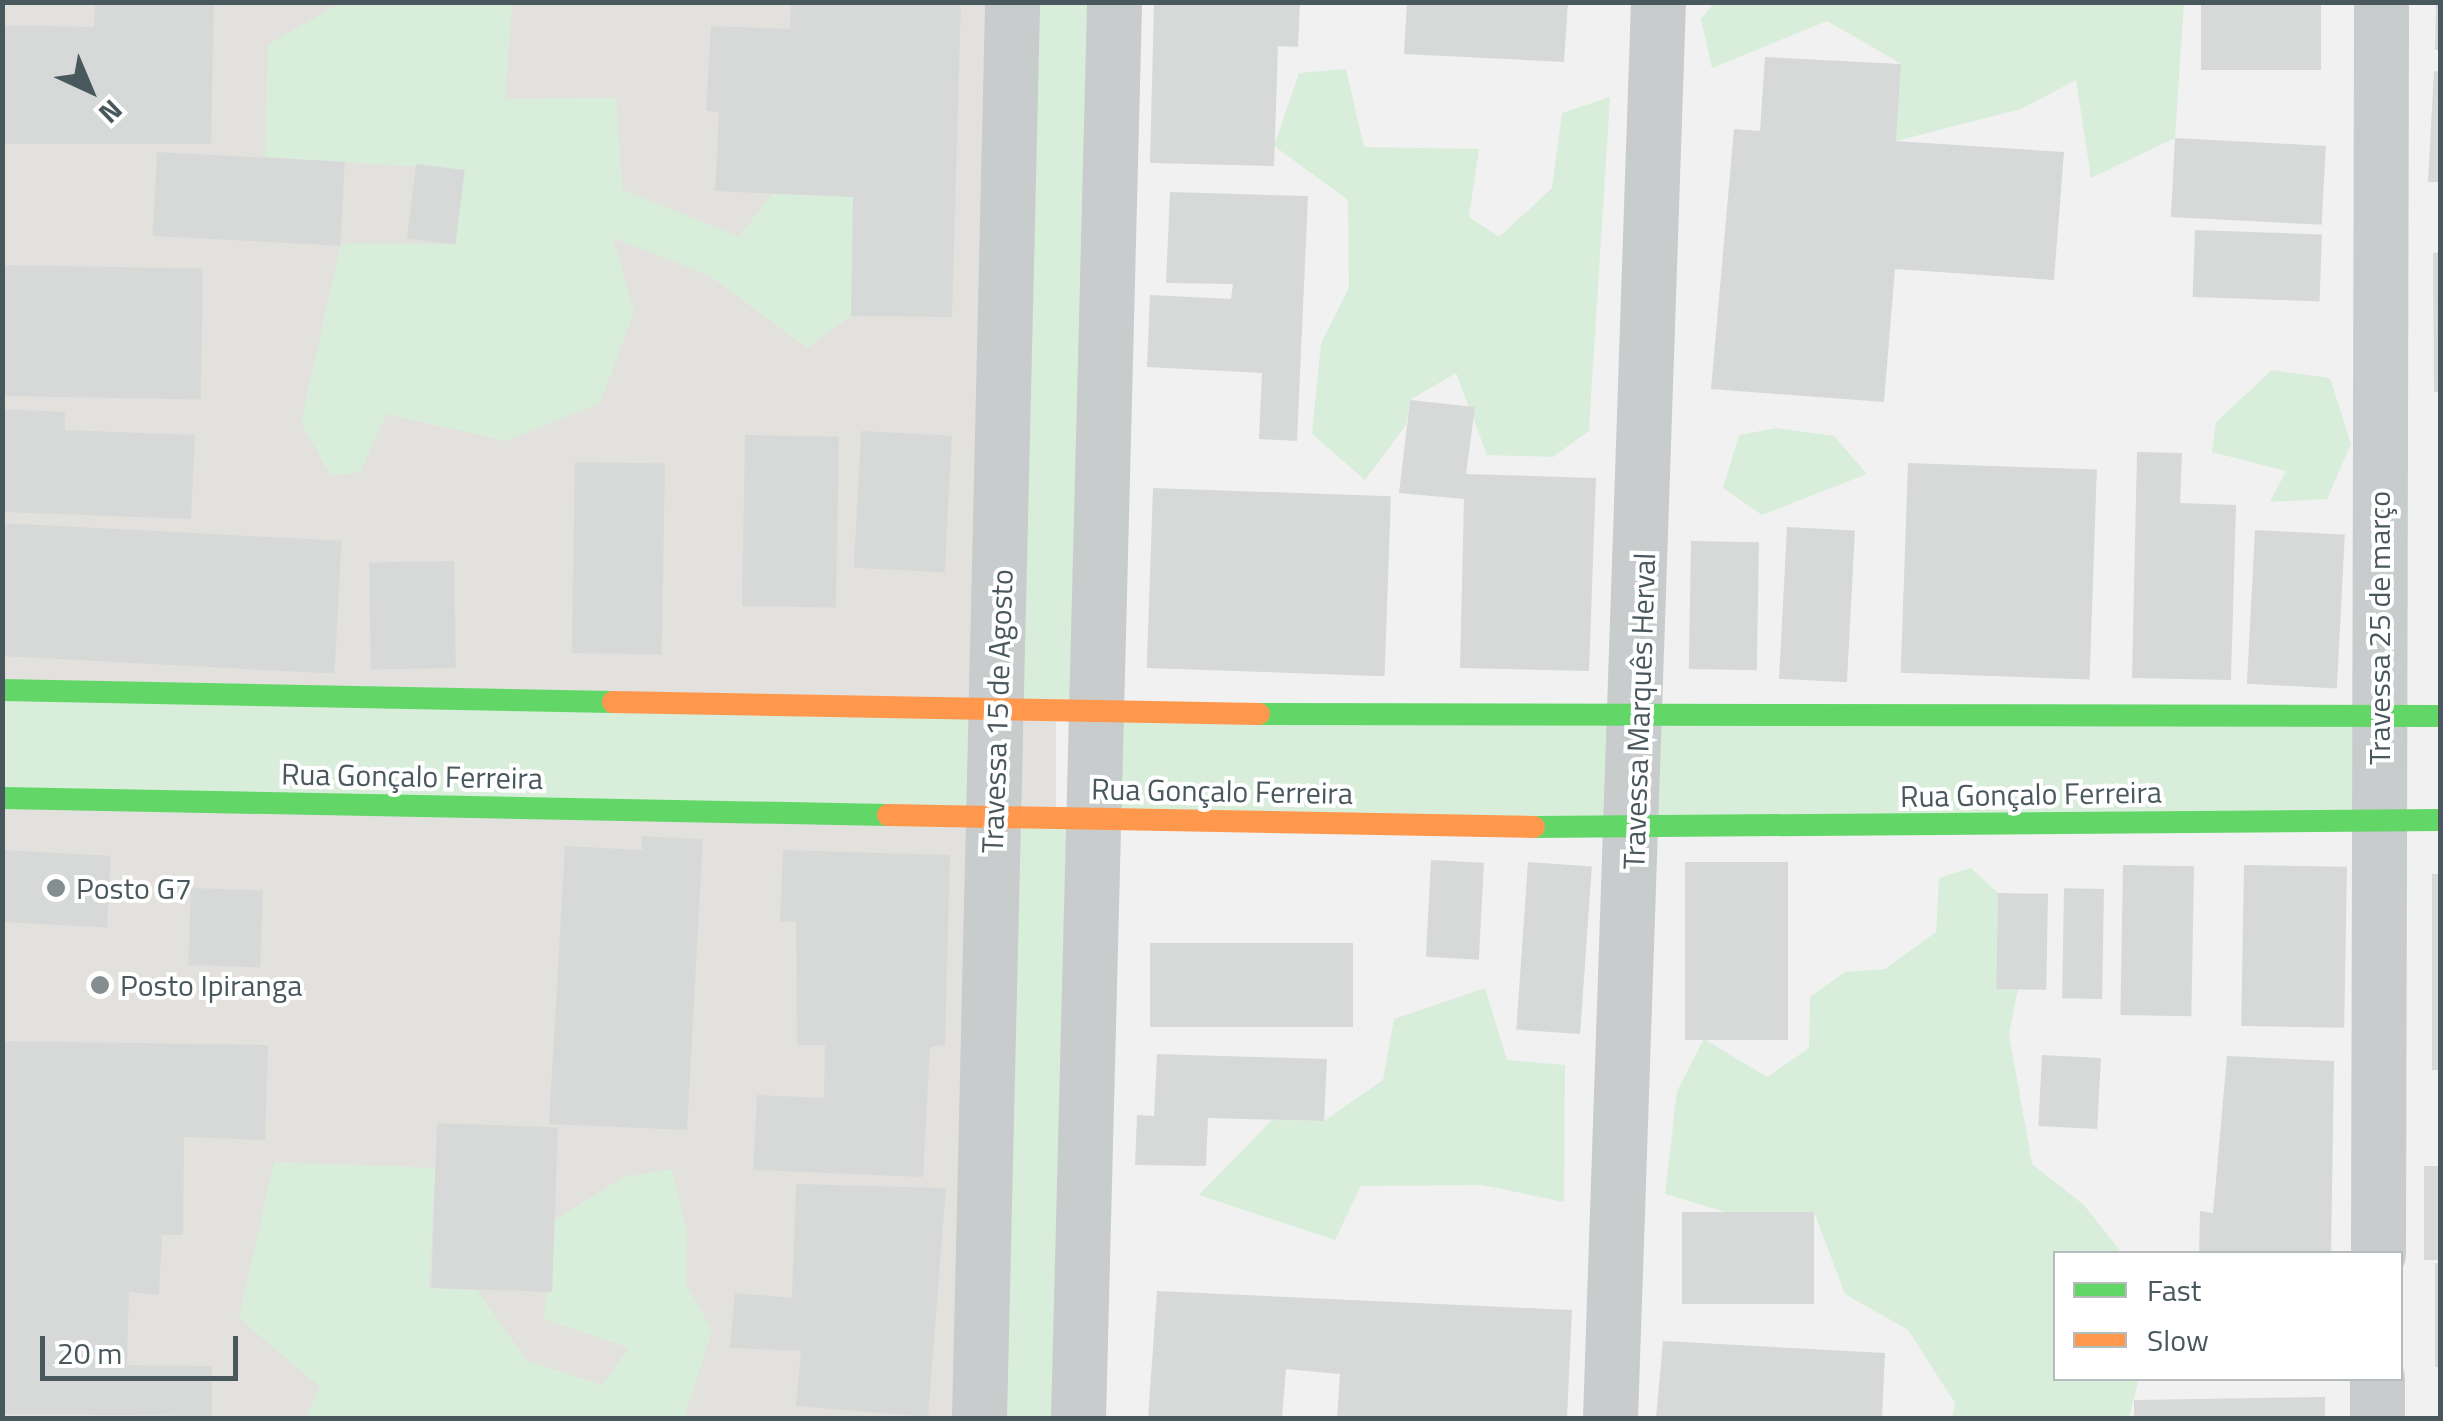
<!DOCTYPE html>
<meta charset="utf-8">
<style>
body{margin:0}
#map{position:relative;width:2443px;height:1421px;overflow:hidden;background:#f1f1f1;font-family:"Titillium Web",sans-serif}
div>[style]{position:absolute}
.commercial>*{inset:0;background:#e3e1de;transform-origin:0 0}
.green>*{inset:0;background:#d8eeda}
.building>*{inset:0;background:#d7d9d9;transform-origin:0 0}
.street>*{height:55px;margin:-27.5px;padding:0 27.5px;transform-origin:27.5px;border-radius:27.5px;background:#c9cccc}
.fast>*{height:22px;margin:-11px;padding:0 11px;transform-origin:11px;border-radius:11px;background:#63d668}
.slow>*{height:22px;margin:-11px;padding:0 11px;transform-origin:11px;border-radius:11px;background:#ff974d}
.dots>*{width:28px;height:28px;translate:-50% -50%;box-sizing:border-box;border:5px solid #fff;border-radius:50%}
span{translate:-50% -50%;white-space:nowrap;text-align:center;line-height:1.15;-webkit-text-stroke:8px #fff;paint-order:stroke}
.street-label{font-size:30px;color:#49585c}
.poi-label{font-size:30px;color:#49585c}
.left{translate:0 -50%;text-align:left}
.frame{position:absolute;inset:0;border:5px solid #49585c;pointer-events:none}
.legend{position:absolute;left:2053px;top:1251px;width:350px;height:130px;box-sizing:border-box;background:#fff;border:2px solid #b6bcbe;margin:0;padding:12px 18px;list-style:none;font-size:30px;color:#49585c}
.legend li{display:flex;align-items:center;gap:20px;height:50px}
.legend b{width:50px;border:2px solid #b6bcbe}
.north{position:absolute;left:40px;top:40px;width:100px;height:100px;-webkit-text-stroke:8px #fff;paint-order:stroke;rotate:136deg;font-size:28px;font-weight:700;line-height:40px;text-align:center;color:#49585c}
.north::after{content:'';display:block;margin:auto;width:35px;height:45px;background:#49585c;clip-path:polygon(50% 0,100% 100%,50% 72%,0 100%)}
.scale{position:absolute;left:40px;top:1336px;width:198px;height:45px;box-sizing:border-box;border:5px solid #49585c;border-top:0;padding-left:12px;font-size:30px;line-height:35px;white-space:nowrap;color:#49585c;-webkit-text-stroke:8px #fff;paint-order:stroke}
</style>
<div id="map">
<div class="commercial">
<i style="left:3px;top:3px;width:1053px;height:1415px"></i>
</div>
<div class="green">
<i style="clip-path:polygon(evenodd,1114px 2px,1099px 713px,2377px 716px,2380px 820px,1096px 819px,1078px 1418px,979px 1418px,993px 816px,3px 798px,3px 690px,1000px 713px,1012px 3px,1114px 2px,1000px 713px,1099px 714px,1095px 818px,993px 816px,1000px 713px)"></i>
<i style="clip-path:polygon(1715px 2px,2184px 3px,2175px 138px,2091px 178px,2076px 80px,2021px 109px,1896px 141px,1900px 63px,1827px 21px,1712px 68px,1701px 19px)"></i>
<i style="clip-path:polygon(341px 3px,512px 3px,505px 99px,616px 98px,622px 189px,739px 237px,772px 194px,853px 197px,851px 316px,807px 348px,710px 276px,613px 238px,634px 312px,600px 403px,506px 441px,386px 414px,360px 472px,331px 476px,301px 422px,341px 243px,454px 244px,465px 170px,265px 157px,268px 44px)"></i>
<i style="clip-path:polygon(1346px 69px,1364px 147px,1479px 149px,1469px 217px,1499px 237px,1552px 188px,1562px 113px,1610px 97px,1589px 431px,1553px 457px,1487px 455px,1456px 373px,1410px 400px,1406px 425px,1365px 480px,1312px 434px,1321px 343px,1349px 287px,1348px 200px,1274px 146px,1299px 73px)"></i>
<i style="clip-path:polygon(2272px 370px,2330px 378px,2351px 444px,2327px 499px,2270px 502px,2286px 471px,2212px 452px,2216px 422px)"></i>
<i style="clip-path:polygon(1777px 428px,1834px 436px,1867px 474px,1762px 515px,1723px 488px,1739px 435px)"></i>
<i style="clip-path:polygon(1971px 868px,1998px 893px,1998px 988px,2018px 989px,2009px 1034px,2032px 1164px,2084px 1205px,2122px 1253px,2056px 1254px,2056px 1378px,2139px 1379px,2129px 1418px,1952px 1418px,1955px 1403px,1908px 1330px,1845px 1294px,1814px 1212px,1732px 1214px,1665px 1194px,1677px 1091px,1704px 1039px,1767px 1077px,1809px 1048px,1810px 997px,1845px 972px,1885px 969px,1936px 932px,1939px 878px)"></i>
<i style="clip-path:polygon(1485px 988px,1507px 1060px,1565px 1065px,1564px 1202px,1482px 1185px,1361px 1186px,1335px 1240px,1199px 1195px,1272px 1120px,1324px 1121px,1383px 1080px,1394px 1019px)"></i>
<i style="clip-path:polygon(274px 1162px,435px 1168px,429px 1288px,477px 1290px,527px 1361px,602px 1385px,629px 1348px,544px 1319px,553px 1221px,624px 1177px,672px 1169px,687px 1230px,686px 1284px,712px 1331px,684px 1418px,306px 1418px,320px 1387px,239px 1318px)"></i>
</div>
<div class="building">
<i style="clip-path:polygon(95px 2px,214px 2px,211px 144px,2px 144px,2px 25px,94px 27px)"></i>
<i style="clip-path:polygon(791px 2px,961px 2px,952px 317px,851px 316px,853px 197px,715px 191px,719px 112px,706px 111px,711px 26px,790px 29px)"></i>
<i style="clip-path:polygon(1154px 2px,1300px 2px,1298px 47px,1278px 46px,1274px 166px,1150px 163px)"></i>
<i style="clip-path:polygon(1407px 2px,1568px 2px,1564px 62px,1404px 54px)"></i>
<i style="left:2201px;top:2px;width:120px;height:68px"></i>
<i style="clip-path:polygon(2436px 2px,2440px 2px,2440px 50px,2435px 50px)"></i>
<i style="clip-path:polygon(1765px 57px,1901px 64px,1896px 141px,2064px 152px,2054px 280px,1895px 269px,1884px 402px,1711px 389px,1734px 129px,1760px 131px)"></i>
<i style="clip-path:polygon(2434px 71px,2440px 72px,2440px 182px,2428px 182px)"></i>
<i style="left:2175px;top:138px;width:151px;height:79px;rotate:3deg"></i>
<i style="left:157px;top:152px;width:188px;height:84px;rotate:3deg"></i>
<i style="left:416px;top:164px;width:49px;height:75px;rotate:7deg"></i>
<i style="clip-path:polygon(1170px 192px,1308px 196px,1297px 441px,1259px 439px,1262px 373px,1147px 367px,1150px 295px,1231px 299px,1233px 284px,1166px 283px)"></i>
<i style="left:2195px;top:230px;width:127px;height:67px;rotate:2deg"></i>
<i style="clip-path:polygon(2440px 252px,2440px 392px,2434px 392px,2433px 253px)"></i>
<i style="left:2px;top:265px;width:201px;height:131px;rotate:1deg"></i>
<i style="clip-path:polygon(1410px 400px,1475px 407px,1466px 474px,1596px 478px,1589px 671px,1460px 668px,1464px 499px,1399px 493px)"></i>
<i style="clip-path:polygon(2px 409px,65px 412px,65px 430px,195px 435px,191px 519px,2px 512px)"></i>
<i style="left:861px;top:431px;width:91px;height:137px;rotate:3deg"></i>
<i style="left:745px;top:435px;width:94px;height:171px;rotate:1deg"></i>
<i style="clip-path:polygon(2137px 452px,2182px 453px,2180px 503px,2236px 505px,2231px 680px,2132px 678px)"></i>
<i style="left:575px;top:462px;width:90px;height:191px;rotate:1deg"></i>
<i style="left:1908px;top:463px;width:189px;height:210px;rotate:2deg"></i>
<i style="left:1153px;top:488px;width:238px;height:180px;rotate:2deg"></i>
<i style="left:2px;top:523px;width:340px;height:133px;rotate:3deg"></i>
<i style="left:1787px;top:527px;width:68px;height:152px;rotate:3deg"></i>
<i style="left:2255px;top:530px;width:90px;height:154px;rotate:3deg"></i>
<i style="left:1691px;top:541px;width:68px;height:128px;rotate:1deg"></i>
<i style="left:454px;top:561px;width:107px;height:85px;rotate:89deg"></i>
<i style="clip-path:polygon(641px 836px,703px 839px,687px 1130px,549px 1124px,565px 846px,642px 850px)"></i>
<i style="left:2px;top:850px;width:109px;height:72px;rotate:3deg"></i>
<i style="clip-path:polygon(783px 850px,950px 855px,945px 1045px,930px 1047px,923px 1177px,753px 1170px,757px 1095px,824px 1098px,825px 1045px,797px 1045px,796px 921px,780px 922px)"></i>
<i style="left:1431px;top:860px;width:53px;height:97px;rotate:3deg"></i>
<i style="left:1528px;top:862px;width:64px;height:168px;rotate:4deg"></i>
<i style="left:1685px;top:862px;width:103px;height:178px"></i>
<i style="left:2123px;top:865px;width:71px;height:150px;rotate:1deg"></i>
<i style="left:2244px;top:865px;width:103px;height:161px;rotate:1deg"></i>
<i style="left:2432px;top:874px;width:8px;height:196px"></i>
<i style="left:191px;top:888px;width:72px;height:77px;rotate:2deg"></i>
<i style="left:2104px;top:889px;width:110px;height:40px;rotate:91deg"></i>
<i style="left:1998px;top:893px;width:50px;height:96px;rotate:1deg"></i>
<i style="left:1353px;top:943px;width:84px;height:203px;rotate:90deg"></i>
<i style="clip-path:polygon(2px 1041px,268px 1045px,265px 1140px,184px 1137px,183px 1235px,162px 1235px,159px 1295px,129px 1292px,127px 1365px,212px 1366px,212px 1416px,2px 1414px)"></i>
<i style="clip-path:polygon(1157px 1054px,1327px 1059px,1324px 1121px,1208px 1118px,1206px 1166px,1135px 1165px,1137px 1115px,1154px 1116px)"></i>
<i style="left:2042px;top:1055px;width:59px;height:71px;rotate:3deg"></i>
<i style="clip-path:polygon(2227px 1056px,2334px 1061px,2331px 1254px,2199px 1254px,2200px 1211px,2213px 1213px)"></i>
<i style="left:437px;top:1123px;width:121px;height:165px;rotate:2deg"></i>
<i style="left:2440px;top:1166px;width:94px;height:16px;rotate:90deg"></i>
<i style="clip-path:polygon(796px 1184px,946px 1188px,928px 1417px,796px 1406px,801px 1351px,730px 1348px,735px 1293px,792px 1298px)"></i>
<i style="left:1814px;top:1212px;width:92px;height:132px;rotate:90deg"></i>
<i style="left:2435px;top:1263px;width:5px;height:104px"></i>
<i style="clip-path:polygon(1157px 1291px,1572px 1310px,1567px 1418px,1337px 1418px,1340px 1374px,1286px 1369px,1282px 1418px,1148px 1418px)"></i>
<i style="clip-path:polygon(1663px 1341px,1885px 1353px,1882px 1418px,1656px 1418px)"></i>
<i style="clip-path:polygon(2325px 1397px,2325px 1418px,2134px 1418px,2134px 1400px)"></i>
</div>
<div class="street">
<i style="left:2378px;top:1254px;width:1252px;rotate:-89.86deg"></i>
<i style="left:979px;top:1418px;width:1416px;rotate:-88.66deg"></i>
<i style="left:1078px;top:1418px;width:1416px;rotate:-88.54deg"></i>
<i style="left:1610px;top:1418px;width:1417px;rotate:-88.06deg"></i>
<i style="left:2377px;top:1418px;width:40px;rotate:-90deg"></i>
</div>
<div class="fast">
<i style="left:2px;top:690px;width:611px;rotate:1.13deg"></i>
<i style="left:1259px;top:714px;width:1181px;rotate:0.1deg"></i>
<i style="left:2px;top:798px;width:886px;rotate:1.1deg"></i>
<i style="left:1534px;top:827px;width:906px;rotate:-0.44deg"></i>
</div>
<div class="slow">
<i style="left:613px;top:702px;width:646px;rotate:1.06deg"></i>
<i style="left:888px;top:815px;width:646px;rotate:1.06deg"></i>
</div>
<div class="dots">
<i style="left:56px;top:888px;background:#848e90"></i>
<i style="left:100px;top:985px;background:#848e90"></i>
</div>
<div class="street-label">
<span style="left:2379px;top:628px;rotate:-90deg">Travessa 25 de março</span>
<span style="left:997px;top:711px;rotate:-88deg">Travessa 15 de Agosto</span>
<span style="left:1639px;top:711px;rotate:-88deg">Travessa Marquês Herval</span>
<span style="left:412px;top:776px;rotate:1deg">Rua Gonçalo Ferreira</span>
<span style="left:1222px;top:791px;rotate:1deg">Rua Gonçalo Ferreira</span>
<span style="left:2031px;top:794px;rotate:-1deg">Rua Gonçalo Ferreira</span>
</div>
<div class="poi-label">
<span class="left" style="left:76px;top:888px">Posto G7</span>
<span class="left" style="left:120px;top:985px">Posto Ipiranga</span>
</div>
<div class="frame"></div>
<ul class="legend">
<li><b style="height:12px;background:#63d668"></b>Fast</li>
<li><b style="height:12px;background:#ff974d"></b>Slow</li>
</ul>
<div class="north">N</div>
<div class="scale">20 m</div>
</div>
